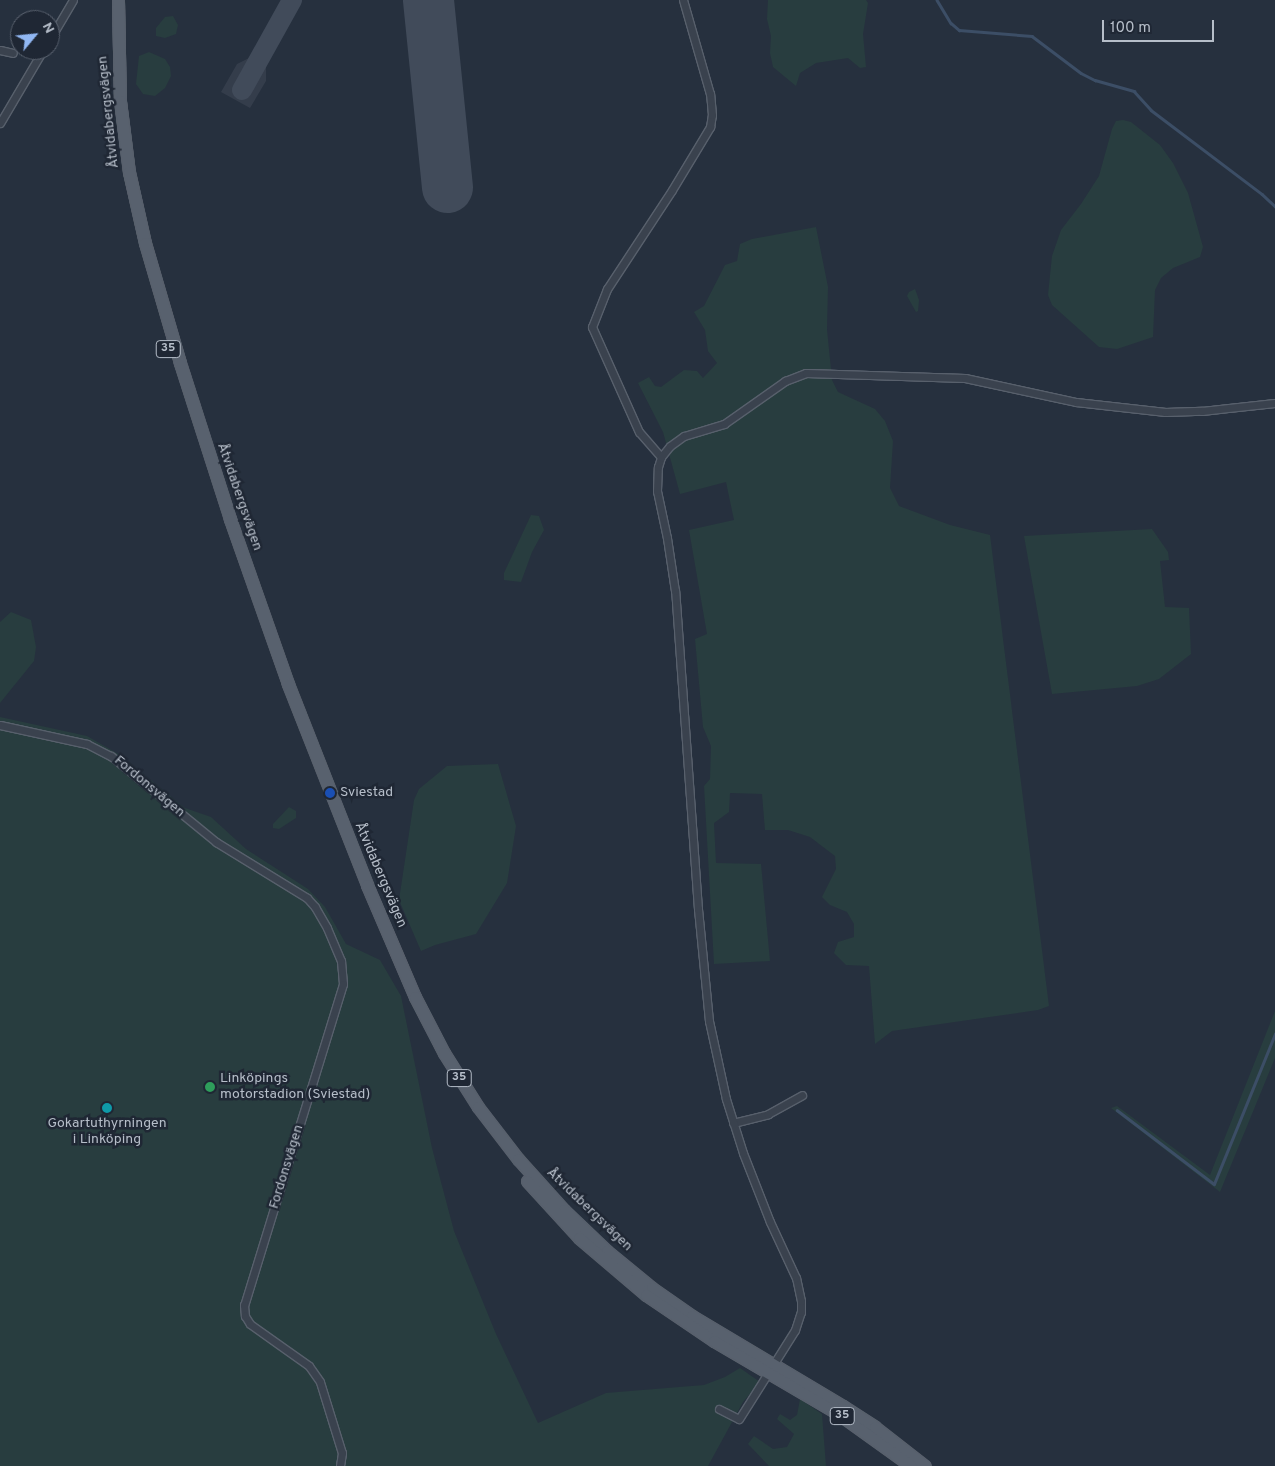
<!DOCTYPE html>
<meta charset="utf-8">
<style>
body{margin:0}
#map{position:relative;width:1275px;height:1466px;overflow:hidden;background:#26303e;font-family:Overpass,sans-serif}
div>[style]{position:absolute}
.airport>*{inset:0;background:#343d4b}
.green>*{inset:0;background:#283d3f}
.stream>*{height:2.5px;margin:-1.25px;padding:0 1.25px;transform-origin:1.25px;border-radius:1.25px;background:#3c4e66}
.taxiway>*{height:20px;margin:-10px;padding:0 10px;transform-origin:10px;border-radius:10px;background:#414b5a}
.runway>*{height:51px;margin:-25.5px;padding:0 25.5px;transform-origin:25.5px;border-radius:25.5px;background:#414b5a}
.roads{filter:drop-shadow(1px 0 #58606c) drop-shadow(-1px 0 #58606c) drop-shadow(0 1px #58606c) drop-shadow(0 -1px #58606c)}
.minor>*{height:7px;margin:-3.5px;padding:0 3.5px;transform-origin:3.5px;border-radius:3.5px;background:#3a424e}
.primary>*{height:11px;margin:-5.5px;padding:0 5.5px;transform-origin:5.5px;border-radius:5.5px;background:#58616e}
.dots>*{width:14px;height:14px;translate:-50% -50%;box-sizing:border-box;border:2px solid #1f2734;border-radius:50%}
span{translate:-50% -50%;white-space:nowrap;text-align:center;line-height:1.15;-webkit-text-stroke:5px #1f2734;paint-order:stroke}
.shield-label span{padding:1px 4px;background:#1f2734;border:1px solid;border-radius:4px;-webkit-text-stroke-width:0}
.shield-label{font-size:12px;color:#b6bec9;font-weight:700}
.street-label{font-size:14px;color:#b6bec9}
.poi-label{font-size:14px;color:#b6bec9}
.left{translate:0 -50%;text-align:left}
.north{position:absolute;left:10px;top:10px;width:50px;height:50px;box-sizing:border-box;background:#1f2734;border:1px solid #5b6370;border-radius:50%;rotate:62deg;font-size:14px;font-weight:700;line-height:20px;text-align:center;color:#b6bec9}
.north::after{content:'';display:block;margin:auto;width:18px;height:22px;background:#91b7f3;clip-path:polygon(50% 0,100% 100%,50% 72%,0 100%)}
.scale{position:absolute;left:1102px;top:20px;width:112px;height:22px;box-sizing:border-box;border:2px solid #b6bec9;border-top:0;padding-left:6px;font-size:15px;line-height:18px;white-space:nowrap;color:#b6bec9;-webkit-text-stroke:4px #1f2734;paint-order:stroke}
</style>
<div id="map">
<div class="airport">
<i style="clip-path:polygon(255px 50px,269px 59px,266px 66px,266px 81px,250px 108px,221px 92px,237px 64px,251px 57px)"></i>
</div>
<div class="green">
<i style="clip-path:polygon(768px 0,866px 0,868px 3px,863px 34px,866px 67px,860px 68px,848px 58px,816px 63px,800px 73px,796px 86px,773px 67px,770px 53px,771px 36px,767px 19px)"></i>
<i style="clip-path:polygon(173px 16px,178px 25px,176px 34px,165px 38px,156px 36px,156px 28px,165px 17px)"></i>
<i style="clip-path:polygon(149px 52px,165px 59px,170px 67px,171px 76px,165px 88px,155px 96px,143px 94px,136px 84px,139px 56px)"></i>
<i style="clip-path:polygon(1123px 120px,1131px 122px,1160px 145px,1173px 163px,1188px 193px,1203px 247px,1200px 257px,1173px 268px,1161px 278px,1155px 290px,1153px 337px,1117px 349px,1099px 347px,1052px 305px,1048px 295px,1052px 256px,1061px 230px,1081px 204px,1099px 176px,1112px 129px,1116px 121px)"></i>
<i style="clip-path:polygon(816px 227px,828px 287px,827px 329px,832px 380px,838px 392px,875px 409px,885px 421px,893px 441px,890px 488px,899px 506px,950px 525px,990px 535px,1049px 1006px,1038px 1010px,892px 1031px,875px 1044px,869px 966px,846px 965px,834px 953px,838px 942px,854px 937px,854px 924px,847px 912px,830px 905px,822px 897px,836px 869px,835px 856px,810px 837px,788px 830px,765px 830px,762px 794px,730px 793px,729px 812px,714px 823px,716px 863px,761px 864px,770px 961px,714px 964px,704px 786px,710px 779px,711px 746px,703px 727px,695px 639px,707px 634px,689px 530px,734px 520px,726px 482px,680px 494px,663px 432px,638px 383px,649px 377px,655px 386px,661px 387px,684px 370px,697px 371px,703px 378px,717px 363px,708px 351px,705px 330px,694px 312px,704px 306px,725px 265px,737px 261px,740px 244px,752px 239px)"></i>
<i style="clip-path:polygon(915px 289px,919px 300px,918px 311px,916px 312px,907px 296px,909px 292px)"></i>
<i style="clip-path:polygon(531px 515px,539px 516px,544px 530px,532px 552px,521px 582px,504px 580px,504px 573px)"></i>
<i style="clip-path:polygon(1152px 529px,1168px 552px,1169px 560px,1160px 561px,1165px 607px,1189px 608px,1191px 654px,1159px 679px,1137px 686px,1052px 694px,1024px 536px)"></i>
<i style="clip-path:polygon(11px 612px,31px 620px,36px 647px,34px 661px,0 703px,0 622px)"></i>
<i style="clip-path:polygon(0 717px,87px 736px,120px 755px,185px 808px,211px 817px,246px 849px,308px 889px,325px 907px,346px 944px,380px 960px,401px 996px,432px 1148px,454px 1231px,496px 1334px,538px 1423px,606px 1393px,704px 1385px,725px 1377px,740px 1368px,760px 1382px,743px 1402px,708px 1466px,0 1466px)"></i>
<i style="clip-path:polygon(498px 764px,516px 826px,507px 883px,476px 934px,435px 945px,421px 951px,399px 900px,414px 800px,419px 789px,447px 766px)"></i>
<i style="clip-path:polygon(289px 807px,296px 811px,296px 818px,279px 829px,273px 828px,273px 824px)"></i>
<i style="clip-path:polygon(1275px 1011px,1275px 1058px,1220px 1192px,1111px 1108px,1117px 1106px,1210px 1175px)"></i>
<i style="clip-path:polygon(800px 1399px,822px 1414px,826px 1466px,769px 1466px,748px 1444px,754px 1436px,773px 1449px,787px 1447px,794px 1434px,777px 1419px,780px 1414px,790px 1420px,797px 1415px)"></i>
</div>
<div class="stream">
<i style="left:937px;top:0;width:27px;rotate:59deg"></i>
<i style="left:951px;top:23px;width:11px;rotate:41deg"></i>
<i style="left:959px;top:30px;width:73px;rotate:4.7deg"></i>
<i style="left:1032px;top:36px;width:61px;rotate:37.1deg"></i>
<i style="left:1081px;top:73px;width:16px;rotate:27deg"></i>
<i style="left:1095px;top:80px;width:41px;rotate:15.8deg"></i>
<i style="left:1134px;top:91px;width:25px;rotate:48deg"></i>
<i style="left:1151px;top:110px;width:139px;rotate:37.1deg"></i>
<i style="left:1262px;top:194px;width:18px;rotate:43deg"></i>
<i style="left:1117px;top:1110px;width:122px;rotate:37.3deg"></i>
<i style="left:1214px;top:1184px;width:162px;rotate:-67.9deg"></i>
</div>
<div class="taxiway">
<i style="left:242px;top:90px;width:103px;rotate:-60.9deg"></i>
</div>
<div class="runway">
<i style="left:428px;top:0;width:188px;rotate:84.2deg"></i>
</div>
<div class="roads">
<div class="minor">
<i style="left:50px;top:39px;width:45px;rotate:-59.5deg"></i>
<i style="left:0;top:50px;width:13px;rotate:13deg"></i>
<i style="left:0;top:123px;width:85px;rotate:-59.5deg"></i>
<i style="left:661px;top:457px;width:33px;rotate:-131deg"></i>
<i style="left:639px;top:432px;width:115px;rotate:-114.1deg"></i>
<i style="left:592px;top:327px;width:41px;rotate:-68.5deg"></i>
<i style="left:607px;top:289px;width:118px;rotate:-56.7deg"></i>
<i style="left:672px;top:190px;width:74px;rotate:-58.9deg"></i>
<i style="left:710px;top:127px;width:12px;rotate:-81deg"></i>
<i style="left:712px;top:115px;width:21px;rotate:-95deg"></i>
<i style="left:710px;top:94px;width:98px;rotate:-106deg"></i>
<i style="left:0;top:725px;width:89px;rotate:12.3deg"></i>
<i style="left:87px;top:744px;width:27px;rotate:27deg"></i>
<i style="left:111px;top:756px;width:136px;rotate:39.3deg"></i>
<i style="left:216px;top:842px;width:107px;rotate:31.6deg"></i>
<i style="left:307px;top:898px;width:12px;rotate:48deg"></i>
<i style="left:315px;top:907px;width:24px;rotate:60deg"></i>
<i style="left:327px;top:928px;width:36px;rotate:67deg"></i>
<i style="left:341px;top:961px;width:23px;rotate:85deg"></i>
<i style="left:343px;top:984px;width:336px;rotate:107.1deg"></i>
<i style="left:244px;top:1305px;width:11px;rotate:85deg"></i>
<i style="left:245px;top:1316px;width:9px;rotate:58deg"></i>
<i style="left:250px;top:1324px;width:72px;rotate:35.4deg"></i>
<i style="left:309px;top:1366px;width:19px;rotate:55deg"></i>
<i style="left:320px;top:1382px;width:74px;rotate:72.8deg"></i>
<i style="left:342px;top:1453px;width:13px;rotate:99deg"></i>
<i style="left:733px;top:1123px;width:36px;rotate:-14deg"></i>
<i style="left:768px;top:1114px;width:39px;rotate:-29deg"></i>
<i style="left:719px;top:1409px;width:22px;rotate:27deg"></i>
<i style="left:739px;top:1419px;width:105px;rotate:-57.8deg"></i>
<i style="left:795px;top:1330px;width:19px;rotate:-72deg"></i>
<i style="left:801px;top:1312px;width:11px;rotate:-90deg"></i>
<i style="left:801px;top:1301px;width:24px;rotate:-102deg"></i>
<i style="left:796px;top:1278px;width:62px;rotate:-114.9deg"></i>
<i style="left:770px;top:1222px;width:74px;rotate:-111.4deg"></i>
<i style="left:743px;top:1153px;width:57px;rotate:-107.5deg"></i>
<i style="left:726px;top:1099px;width:80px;rotate:-102.3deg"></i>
<i style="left:709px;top:1021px;width:113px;rotate:-95.6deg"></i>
<i style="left:698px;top:909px;width:319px;rotate:-94.1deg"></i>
<i style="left:675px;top:591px;width:54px;rotate:-98.6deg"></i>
<i style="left:667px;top:538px;width:48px;rotate:-102deg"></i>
<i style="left:657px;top:491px;width:24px;rotate:-88deg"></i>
<i style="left:658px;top:467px;width:10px;rotate:-73deg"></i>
<i style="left:661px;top:457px;width:14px;rotate:-51deg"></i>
<i style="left:670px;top:446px;width:17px;rotate:-36deg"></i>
<i style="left:684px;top:436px;width:42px;rotate:-16.7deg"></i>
<i style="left:724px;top:424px;width:75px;rotate:-35.2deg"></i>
<i style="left:785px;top:381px;width:22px;rotate:-21deg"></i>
<i style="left:806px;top:373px;width:159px;rotate:1.8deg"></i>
<i style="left:965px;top:378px;width:114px;rotate:12.2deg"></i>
<i style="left:1076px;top:402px;width:90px;rotate:6.4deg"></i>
<i style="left:1165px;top:412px;width:37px;rotate:-2deg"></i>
<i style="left:1202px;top:411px;width:73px;rotate:-6.3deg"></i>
</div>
<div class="primary">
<i style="left:118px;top:0;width:101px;rotate:88.9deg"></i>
<i style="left:120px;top:101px;width:72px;rotate:82.8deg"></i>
<i style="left:129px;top:172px;width:73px;rotate:77.3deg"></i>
<i style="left:145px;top:243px;width:125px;rotate:73.7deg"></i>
<i style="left:180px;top:363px;width:164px;rotate:72.2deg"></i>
<i style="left:230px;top:519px;width:175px;rotate:70.6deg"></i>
<i style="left:288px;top:684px;width:216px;rotate:68.5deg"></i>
<i style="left:367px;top:885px;width:122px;rotate:66.8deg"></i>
<i style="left:415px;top:997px;width:63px;rotate:62.6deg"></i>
<i style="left:444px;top:1053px;width:64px;rotate:57.8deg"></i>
<i style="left:478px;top:1107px;width:66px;rotate:52.4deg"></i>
<i style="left:518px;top:1159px;width:69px;rotate:48deg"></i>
<i style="left:564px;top:1210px;width:59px;rotate:43.6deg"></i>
<i style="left:607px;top:1251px;width:58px;rotate:39.4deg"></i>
<i style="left:652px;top:1288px;width:49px;rotate:35deg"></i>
<i style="left:692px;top:1316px;width:176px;rotate:30.8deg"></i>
<i style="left:843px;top:1406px;width:38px;rotate:33deg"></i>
<i style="left:875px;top:1427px;width:63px;rotate:38deg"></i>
<i style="left:527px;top:1181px;width:77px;rotate:47.6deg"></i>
<i style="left:579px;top:1238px;width:88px;rotate:40.4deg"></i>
<i style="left:646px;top:1295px;width:82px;rotate:34.1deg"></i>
<i style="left:714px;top:1341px;width:146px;rotate:30.4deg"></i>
<i style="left:840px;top:1415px;width:87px;rotate:35.7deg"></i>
</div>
</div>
<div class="dots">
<i style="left:330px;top:793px;background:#1a4fb4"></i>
<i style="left:210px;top:1087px;background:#2e9e5b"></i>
<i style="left:107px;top:1108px;background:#0f9aa8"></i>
</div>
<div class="shield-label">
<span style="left:168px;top:349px">35</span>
<span style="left:459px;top:1078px">35</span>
<span style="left:842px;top:1416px">35</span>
</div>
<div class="street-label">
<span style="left:109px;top:112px;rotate:-96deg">Åtvidabergsvägen</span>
<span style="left:239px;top:497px;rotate:71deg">Åtvidabergsvägen</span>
<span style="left:149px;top:787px;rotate:40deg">Fordonsvägen</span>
<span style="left:380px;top:875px;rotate:67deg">Åtvidabergsvägen</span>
<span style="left:287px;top:1167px;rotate:-73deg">Fordonsvägen</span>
<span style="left:589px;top:1210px;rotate:44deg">Åtvidabergsvägen</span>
</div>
<div class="poi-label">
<span class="left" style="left:340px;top:793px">Sviestad</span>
<span class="left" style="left:220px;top:1087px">Linköpings<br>motorstadion (Sviestad)</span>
<span style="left:107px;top:1132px">Gokartuthyrningen<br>i Linköping</span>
</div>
<div class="north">N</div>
<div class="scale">100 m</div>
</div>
